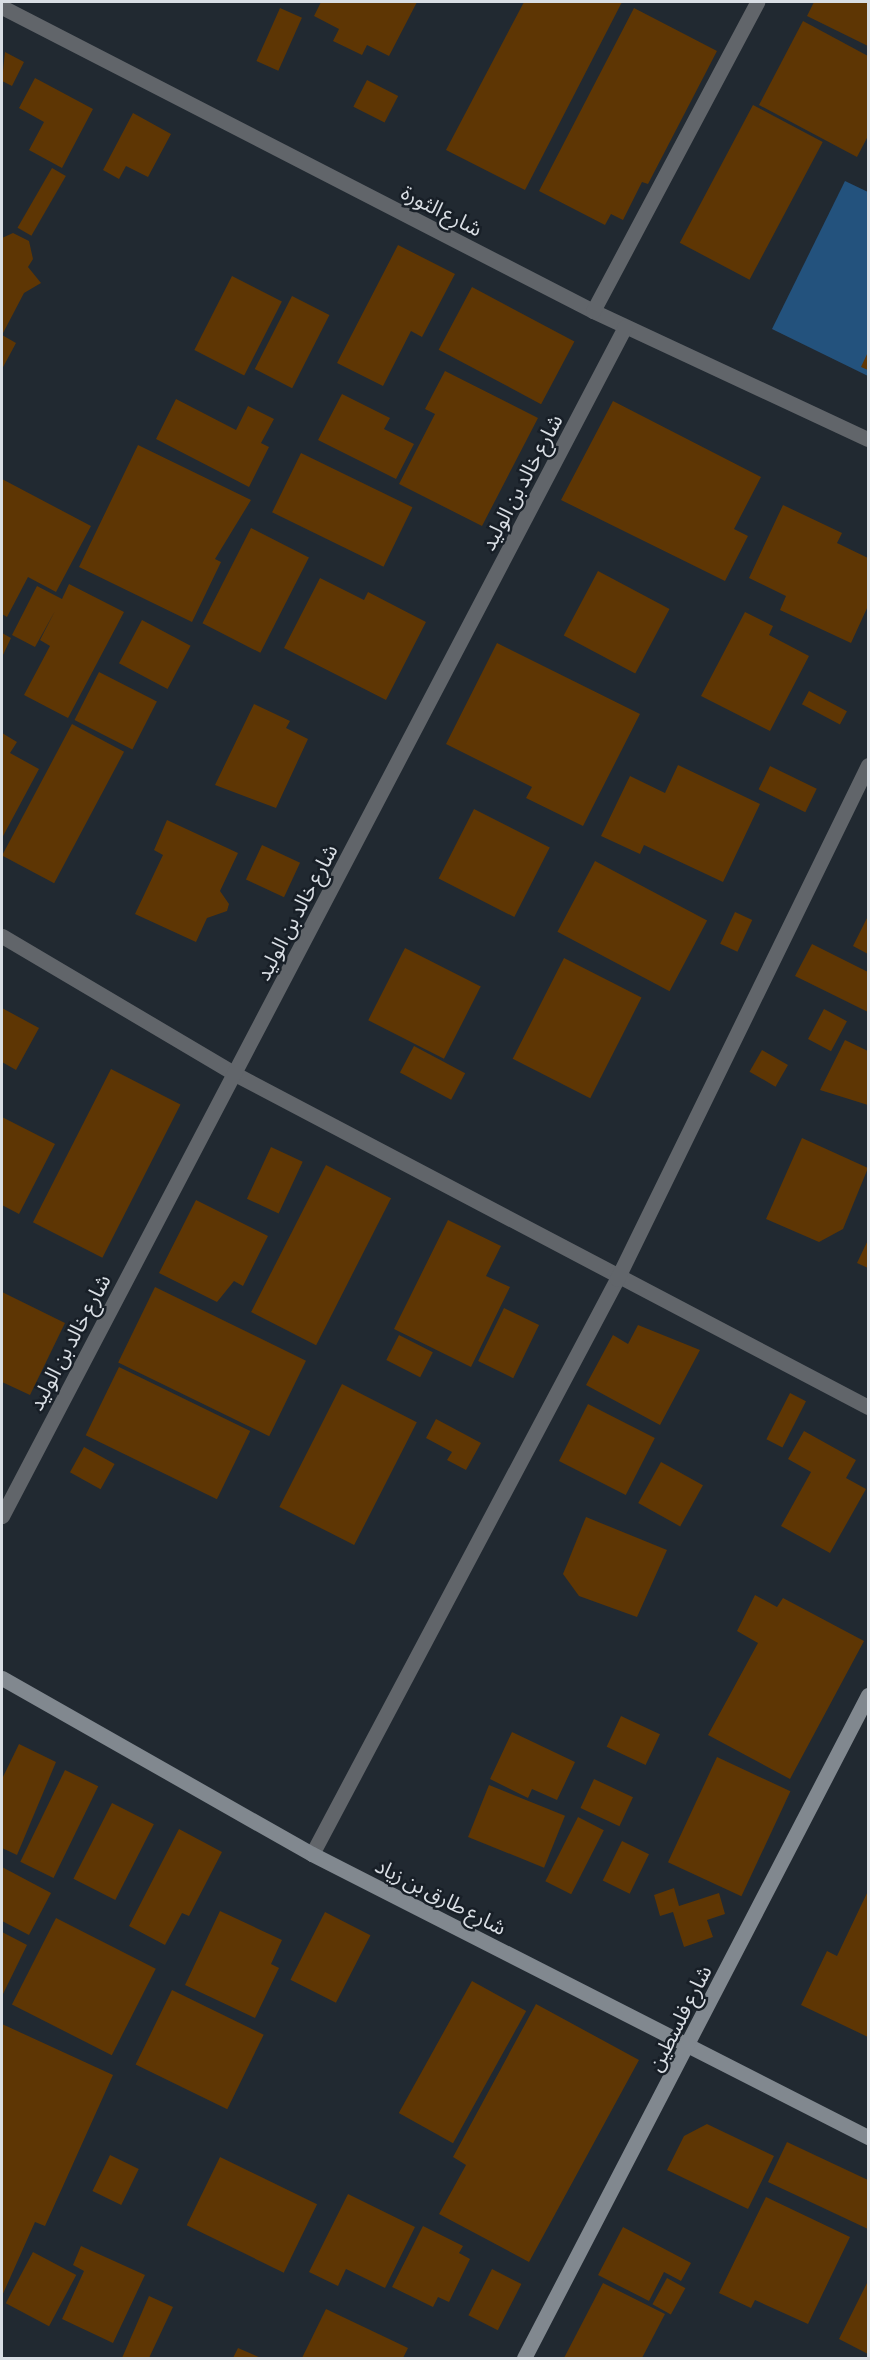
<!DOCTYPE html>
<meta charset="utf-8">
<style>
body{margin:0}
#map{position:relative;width:870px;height:2360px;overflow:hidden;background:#212931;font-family:"Asap Condensed","Noto Sans Arabic",sans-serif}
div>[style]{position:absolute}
.green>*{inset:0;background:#23527d}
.building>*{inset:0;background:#5e3604;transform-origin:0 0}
.street>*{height:15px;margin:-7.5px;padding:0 7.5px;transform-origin:7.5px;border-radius:7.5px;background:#61656a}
.secondary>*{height:15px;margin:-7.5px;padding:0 7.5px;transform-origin:7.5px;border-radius:7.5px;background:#81888f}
span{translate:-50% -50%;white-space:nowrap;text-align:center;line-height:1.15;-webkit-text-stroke:5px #181f27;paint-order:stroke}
.street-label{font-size:21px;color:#d9dee4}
.frame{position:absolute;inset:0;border:3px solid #d9dee4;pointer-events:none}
</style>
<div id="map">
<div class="green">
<i style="clip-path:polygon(845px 181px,868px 192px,868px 376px,772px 329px)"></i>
</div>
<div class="building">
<i style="clip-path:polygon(321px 2px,417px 2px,389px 56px,367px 45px,362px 55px,333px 41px,339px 29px,314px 16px)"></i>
<i style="clip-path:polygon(524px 2px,622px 2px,525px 190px,446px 150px)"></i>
<i style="clip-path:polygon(814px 2px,868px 2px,868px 46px,807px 16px)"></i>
<i style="left:280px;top:8px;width:24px;height:58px;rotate:24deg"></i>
<i style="clip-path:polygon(634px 8px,717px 51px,648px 184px,642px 182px,623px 220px,611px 214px,605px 225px,539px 191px)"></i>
<i style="clip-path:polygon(803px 21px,868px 56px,868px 136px,857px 157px,759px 105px)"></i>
<i style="clip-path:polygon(5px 52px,24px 62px,12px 86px,2px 81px)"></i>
<i style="clip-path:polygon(35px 78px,93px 109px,62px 168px,29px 150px,44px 122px,19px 108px)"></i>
<i style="left:367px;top:80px;width:35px;height:30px;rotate:27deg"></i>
<i style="left:753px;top:105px;width:79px;height:156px;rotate:28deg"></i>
<i style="clip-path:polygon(133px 113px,171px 134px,148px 177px,126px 166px,119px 179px,103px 170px)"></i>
<i style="left:52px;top:168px;width:16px;height:69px;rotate:30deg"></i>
<i style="clip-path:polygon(13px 233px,29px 241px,33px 259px,28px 267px,41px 283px,24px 293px,2px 335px,16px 343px,2px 369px,2px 238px)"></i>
<i style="clip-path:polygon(398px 245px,455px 274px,422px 337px,411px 331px,383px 386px,337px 363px)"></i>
<i style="left:232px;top:276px;width:56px;height:83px;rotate:27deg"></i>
<i style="left:472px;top:287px;width:116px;height:71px;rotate:28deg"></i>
<i style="left:292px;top:296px;width:42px;height:82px;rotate:27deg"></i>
<i style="clip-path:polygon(868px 352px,868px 370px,861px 367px)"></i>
<i style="clip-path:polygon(445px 371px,538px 418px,482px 526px,399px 484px,435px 414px,425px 409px)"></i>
<i style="clip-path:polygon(342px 394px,390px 418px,384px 429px,414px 444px,396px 479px,318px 440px)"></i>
<i style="clip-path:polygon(176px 399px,236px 430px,248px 406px,274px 419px,261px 443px,269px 447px,249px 487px,156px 439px)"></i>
<i style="clip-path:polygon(613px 401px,761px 477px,734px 529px,748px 536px,725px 581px,561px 500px)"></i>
<i style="clip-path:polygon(138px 445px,251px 500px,215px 559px,221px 562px,192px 622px,79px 567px)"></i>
<i style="left:301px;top:453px;width:124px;height:66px;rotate:26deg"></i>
<i style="clip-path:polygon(2px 479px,91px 526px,56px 592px,28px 577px,7px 617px,2px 614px)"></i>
<i style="clip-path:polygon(783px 505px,842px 533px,837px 543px,868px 558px,868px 606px,851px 643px,780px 610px,786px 596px,749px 578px)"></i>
<i style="left:251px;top:528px;width:65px;height:107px;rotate:27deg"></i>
<i style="left:598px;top:571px;width:81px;height:73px;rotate:28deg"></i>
<i style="clip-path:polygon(320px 578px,364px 600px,368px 592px,426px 622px,386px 700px,284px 648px)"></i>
<i style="clip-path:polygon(69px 584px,124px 612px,68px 718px,24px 695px,50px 646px,40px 640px,55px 611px,35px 647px,12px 635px,37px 586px,62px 599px)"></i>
<i style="clip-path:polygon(745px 612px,773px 626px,769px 635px,809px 656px,770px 731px,701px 696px)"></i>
<i style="left:142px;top:620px;width:55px;height:49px;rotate:28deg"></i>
<i style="clip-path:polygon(2px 633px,11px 638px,2px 657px)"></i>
<i style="clip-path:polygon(497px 643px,640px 714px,583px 826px,526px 798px,532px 787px,446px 744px)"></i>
<i style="left:99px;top:672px;width:65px;height:54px;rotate:27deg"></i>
<i style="left:809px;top:691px;width:43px;height:15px;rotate:28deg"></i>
<i style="clip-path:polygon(254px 704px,290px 721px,286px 728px,308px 739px,276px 808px,215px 785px)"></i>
<i style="left:72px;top:724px;width:59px;height:149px;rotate:28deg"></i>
<i style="clip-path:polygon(2px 733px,17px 742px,10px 753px,39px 769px,2px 838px)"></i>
<i style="clip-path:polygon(678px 765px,760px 804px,723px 882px,644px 845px,640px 854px,601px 836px,630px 776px,665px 793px)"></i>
<i style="left:770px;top:766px;width:52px;height:26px;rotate:26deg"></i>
<i style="left:474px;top:809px;width:85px;height:78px;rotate:27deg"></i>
<i style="clip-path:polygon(167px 820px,238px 853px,220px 891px,229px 904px,227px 911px,207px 918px,196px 942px,135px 914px,163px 855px,154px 850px)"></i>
<i style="left:262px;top:845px;width:42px;height:38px;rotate:25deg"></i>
<i style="left:595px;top:861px;width:127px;height:80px;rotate:28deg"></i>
<i style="left:735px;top:912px;width:19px;height:35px;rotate:25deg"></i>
<i style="clip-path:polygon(868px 916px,868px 954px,853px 946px)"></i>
<i style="clip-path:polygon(812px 944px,868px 972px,868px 1012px,795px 976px)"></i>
<i style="left:405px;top:948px;width:85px;height:81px;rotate:27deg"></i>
<i style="left:564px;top:958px;width:87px;height:113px;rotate:27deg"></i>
<i style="clip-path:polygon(2px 1008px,39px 1028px,16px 1070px,2px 1062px)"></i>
<i style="left:824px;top:1009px;width:26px;height:34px;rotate:28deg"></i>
<i style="clip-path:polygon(845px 1040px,868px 1051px,868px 1105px,820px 1090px)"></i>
<i style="left:414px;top:1046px;width:58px;height:30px;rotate:28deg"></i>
<i style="left:762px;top:1050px;width:30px;height:25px;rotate:30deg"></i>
<i style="left:111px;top:1069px;width:78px;height:172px;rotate:27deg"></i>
<i style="clip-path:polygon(2px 1117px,55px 1144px,19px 1214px,2px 1205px)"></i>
<i style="clip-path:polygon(802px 1138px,868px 1168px,843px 1229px,819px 1242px,766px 1219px)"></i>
<i style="left:271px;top:1147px;width:35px;height:57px;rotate:25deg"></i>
<i style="left:326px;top:1165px;width:73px;height:165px;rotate:27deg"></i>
<i style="clip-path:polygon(196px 1200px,268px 1236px,243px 1286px,234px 1281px,217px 1302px,159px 1273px)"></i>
<i style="clip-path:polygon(448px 1220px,501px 1246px,486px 1276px,510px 1287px,471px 1367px,394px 1329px)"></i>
<i style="clip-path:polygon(868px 1240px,868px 1268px,857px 1263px)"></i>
<i style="left:155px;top:1287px;width:168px;height:84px;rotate:26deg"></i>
<i style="clip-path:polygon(2px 1292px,65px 1323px,30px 1395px,2px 1382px)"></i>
<i style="left:504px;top:1308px;width:39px;height:59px;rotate:26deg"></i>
<i style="clip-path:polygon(638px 1325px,700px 1350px,660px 1425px,586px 1385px,613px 1335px,628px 1344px)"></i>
<i style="left:399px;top:1335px;width:38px;height:28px;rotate:27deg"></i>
<i style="left:119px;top:1367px;width:146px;height:76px;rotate:26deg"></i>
<i style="left:342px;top:1384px;width:84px;height:138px;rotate:27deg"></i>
<i style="left:790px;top:1393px;width:18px;height:52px;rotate:27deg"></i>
<i style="left:588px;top:1404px;width:75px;height:64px;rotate:27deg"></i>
<i style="clip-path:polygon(436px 1419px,481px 1443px,466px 1470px,447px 1460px,452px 1452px,426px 1438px)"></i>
<i style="clip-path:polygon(804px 1431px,856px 1460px,846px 1478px,866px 1489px,830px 1553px,781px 1526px,811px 1472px,788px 1459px)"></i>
<i style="left:84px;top:1447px;width:35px;height:29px;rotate:29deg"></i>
<i style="left:661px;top:1462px;width:48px;height:47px;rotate:29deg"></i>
<i style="clip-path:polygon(586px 1517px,667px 1550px,637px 1617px,579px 1596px,563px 1574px)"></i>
<i style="clip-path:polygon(755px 1595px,777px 1607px,783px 1598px,864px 1641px,790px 1779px,708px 1735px,758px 1643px,737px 1631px)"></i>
<i style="left:621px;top:1716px;width:43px;height:34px;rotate:25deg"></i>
<i style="clip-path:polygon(512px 1732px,575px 1762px,557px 1800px,532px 1789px,528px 1798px,490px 1779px)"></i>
<i style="clip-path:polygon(19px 1744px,56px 1762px,17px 1855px,2px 1848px,2px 1779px)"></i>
<i style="left:717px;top:1757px;width:81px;height:116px;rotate:25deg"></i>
<i style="left:65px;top:1770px;width:37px;height:102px;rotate:26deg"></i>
<i style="left:594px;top:1779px;width:43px;height:32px;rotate:25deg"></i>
<i style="left:489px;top:1785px;width:82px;height:56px;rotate:22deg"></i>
<i style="left:112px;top:1803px;width:47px;height:85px;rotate:27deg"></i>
<i style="left:578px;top:1817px;width:29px;height:72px;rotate:27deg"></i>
<i style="clip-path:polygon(179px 1829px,222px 1852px,189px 1916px,182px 1913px,165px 1945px,129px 1926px)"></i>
<i style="left:622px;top:1841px;width:30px;height:44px;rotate:26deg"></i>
<i style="clip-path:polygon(2px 1867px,51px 1893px,29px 1935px,2px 1921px)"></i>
<i style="clip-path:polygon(674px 1888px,679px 1906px,719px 1893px,725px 1914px,707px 1920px,713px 1937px,684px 1947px,673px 1912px,660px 1916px,654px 1895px)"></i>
<i style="clip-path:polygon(868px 1891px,868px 2037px,801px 2005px,827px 1951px,837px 1956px)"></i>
<i style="clip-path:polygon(220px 1911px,282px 1940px,271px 1964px,279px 1968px,255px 2018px,185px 1985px)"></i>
<i style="left:325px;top:1912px;width:51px;height:76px;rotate:27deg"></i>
<i style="left:56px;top:1918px;width:112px;height:97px;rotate:27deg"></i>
<i style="clip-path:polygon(2px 1932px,27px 1945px,2px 1996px)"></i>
<i style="left:472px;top:1981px;width:62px;height:151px;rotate:29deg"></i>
<i style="left:172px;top:1990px;width:102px;height:83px;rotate:26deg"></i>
<i style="clip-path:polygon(536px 2004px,639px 2060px,529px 2262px,439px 2214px,466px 2165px,453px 2157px)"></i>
<i style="clip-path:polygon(2px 2024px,113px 2075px,45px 2226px,35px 2222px,2px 2296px)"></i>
<i style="clip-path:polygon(707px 2124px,774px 2156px,748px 2209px,667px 2170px,684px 2136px)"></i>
<i style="clip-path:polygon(787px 2142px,868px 2180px,868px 2229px,768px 2182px)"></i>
<i style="left:110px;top:2155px;width:32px;height:40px;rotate:26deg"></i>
<i style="left:220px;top:2157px;width:108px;height:76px;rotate:26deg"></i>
<i style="clip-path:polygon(348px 2194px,415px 2227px,385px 2288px,346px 2269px,338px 2286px,309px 2272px)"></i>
<i style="clip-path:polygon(766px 2197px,850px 2237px,808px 2324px,755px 2300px,751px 2308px,719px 2293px)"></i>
<i style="clip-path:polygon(423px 2226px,463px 2246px,459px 2253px,470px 2259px,449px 2302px,438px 2297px,433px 2307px,392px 2287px)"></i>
<i style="clip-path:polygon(623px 2227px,691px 2263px,681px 2281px,664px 2272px,649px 2301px,598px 2275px)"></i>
<i style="clip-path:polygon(81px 2246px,145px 2275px,113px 2343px,62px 2319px,84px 2271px,73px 2265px)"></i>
<i style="left:33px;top:2252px;width:49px;height:58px;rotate:28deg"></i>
<i style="left:492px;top:2269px;width:33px;height:52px;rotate:27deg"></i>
<i style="left:667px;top:2278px;width:21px;height:30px;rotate:29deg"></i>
<i style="clip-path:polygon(868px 2281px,868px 2354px,839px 2339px)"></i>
<i style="clip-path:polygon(603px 2283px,665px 2314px,642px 2358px,564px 2358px)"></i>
<i style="clip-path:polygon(149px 2296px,173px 2307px,149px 2358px,122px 2358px)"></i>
<i style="clip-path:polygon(326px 2309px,408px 2348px,403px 2358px,302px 2358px)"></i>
<i style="clip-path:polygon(238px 2348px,261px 2358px,233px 2358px)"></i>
</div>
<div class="street">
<i style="left:2px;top:7px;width:665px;rotate:27.22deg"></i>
<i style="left:593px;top:311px;width:303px;rotate:25deg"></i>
<i style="left:593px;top:311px;width:350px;rotate:-62deg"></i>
<i style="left:2px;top:936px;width:271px;rotate:30.6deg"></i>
<i style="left:235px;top:1074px;width:715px;rotate:27.75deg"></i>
<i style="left:2px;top:1516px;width:1342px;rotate:-62.35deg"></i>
<i style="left:312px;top:1854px;width:651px;rotate:-62.06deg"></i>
<i style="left:617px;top:1279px;width:572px;rotate:-63.97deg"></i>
</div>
<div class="secondary">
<i style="left:2px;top:1678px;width:356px;rotate:29.6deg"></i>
<i style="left:312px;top:1854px;width:624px;rotate:26.98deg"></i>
<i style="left:524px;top:2358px;width:747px;rotate:-62.58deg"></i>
</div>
<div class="street-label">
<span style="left:442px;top:210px;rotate:27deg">شارع الثورة</span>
<span style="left:521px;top:482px;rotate:-62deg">شارع خالد بن الوليد</span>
<span style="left:296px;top:912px;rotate:-62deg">شارع خالد بن الوليد</span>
<span style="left:69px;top:1342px;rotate:-62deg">شارع خالد بن الوليد</span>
<span style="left:441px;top:1896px;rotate:27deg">شارع طارق بن زياد</span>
<span style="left:679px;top:2018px;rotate:-63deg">شارع فلسطين</span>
</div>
<div class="frame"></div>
</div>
